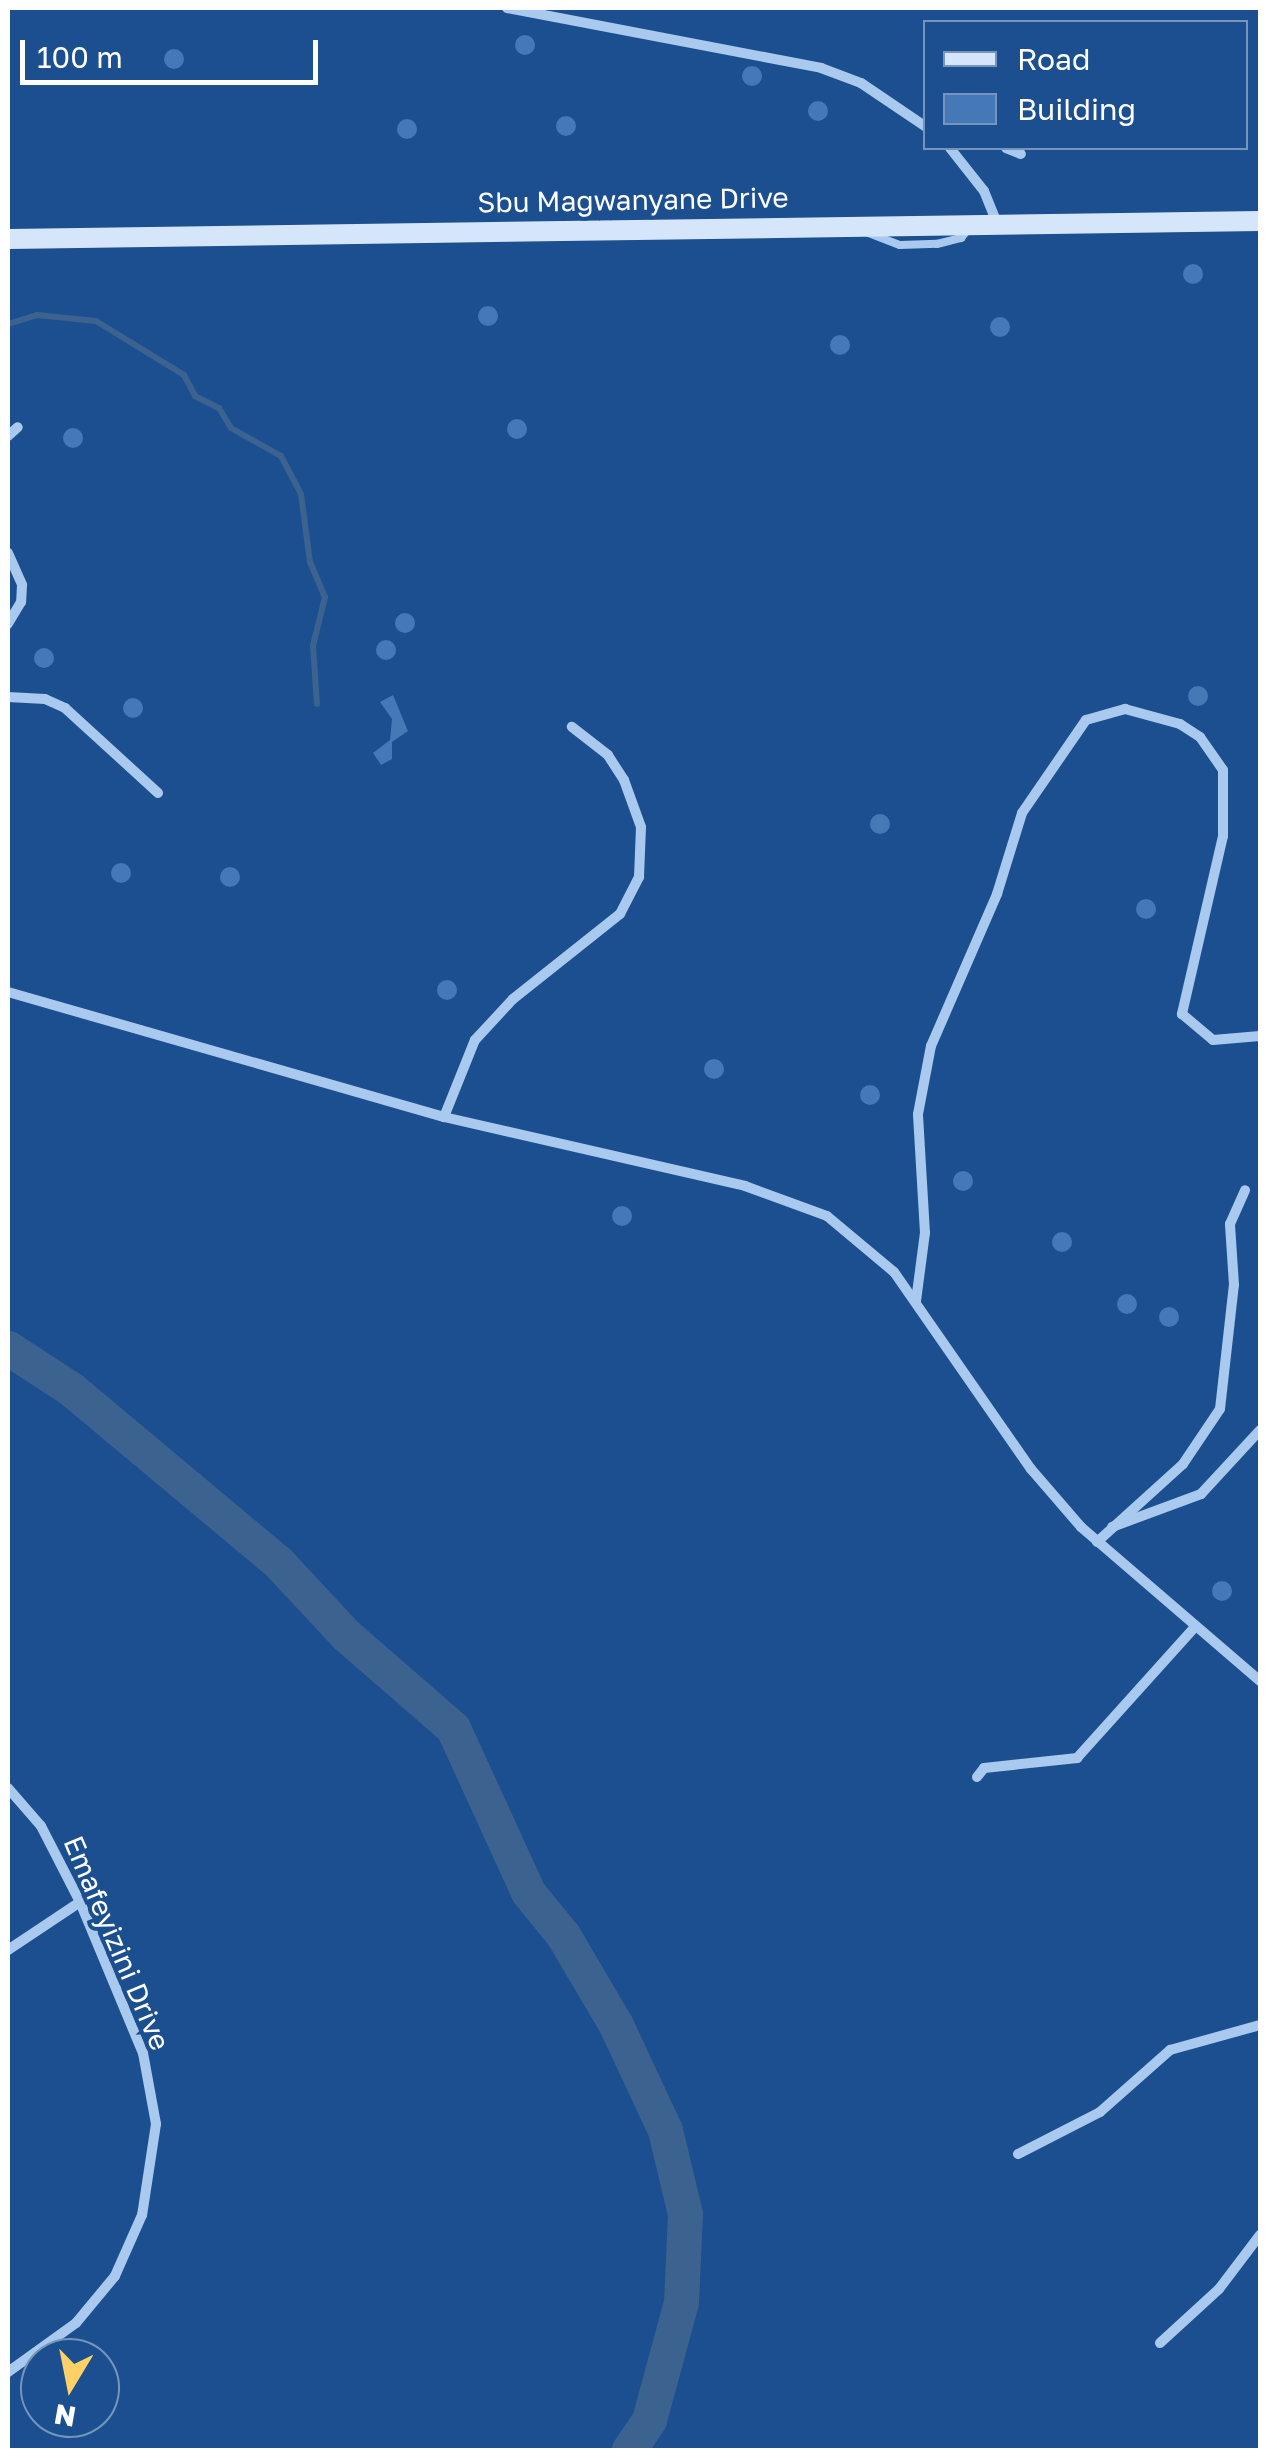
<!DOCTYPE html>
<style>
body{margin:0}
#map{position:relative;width:1268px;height:2458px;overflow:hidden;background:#1b4f8f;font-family:"Golos Text",sans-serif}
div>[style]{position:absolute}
.stream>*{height:6px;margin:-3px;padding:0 3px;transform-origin:3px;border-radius:3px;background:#3c6290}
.river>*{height:35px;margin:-17.5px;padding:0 17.5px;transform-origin:17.5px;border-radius:17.5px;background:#3c6290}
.building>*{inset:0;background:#4478b7}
.round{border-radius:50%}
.service>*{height:8px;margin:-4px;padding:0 4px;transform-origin:4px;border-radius:4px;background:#a9c9ee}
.minor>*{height:10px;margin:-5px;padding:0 5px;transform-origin:5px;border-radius:5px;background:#a9c9ee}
.secondary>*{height:20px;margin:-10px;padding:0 10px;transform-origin:10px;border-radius:10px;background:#d6e6fa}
span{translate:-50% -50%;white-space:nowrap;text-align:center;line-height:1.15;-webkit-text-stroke:8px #1b4f8f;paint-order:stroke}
.street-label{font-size:28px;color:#fff}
.frame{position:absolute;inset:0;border:10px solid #fff;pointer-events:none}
.legend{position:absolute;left:923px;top:20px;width:325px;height:130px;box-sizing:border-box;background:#1b4f8f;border:2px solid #7695bc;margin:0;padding:12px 18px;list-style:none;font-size:30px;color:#fff}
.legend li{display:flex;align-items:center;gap:20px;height:50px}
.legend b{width:50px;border:2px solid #7695bc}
.north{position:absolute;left:20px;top:2338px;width:100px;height:100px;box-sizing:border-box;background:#1b4f8f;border:2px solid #7695bc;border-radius:50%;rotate:190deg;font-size:28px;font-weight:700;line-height:40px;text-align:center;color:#fff}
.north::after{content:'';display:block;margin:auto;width:35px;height:45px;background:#ffd166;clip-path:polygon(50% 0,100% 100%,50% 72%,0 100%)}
.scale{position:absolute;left:20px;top:40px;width:298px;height:45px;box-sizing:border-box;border:5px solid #fff;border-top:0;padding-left:12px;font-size:30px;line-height:35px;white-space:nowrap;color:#fff;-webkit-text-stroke:8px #1b4f8f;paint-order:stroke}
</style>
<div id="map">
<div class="stream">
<i style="left:8px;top:324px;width:30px;rotate:-17deg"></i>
<i style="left:37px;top:315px;width:59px;rotate:5.8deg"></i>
<i style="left:96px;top:321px;width:103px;rotate:31.5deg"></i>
<i style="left:184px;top:375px;width:24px;rotate:62deg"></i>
<i style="left:195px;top:396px;width:27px;rotate:27deg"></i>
<i style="left:219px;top:408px;width:23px;rotate:59deg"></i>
<i style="left:231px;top:428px;width:57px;rotate:29.2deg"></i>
<i style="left:281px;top:456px;width:43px;rotate:62.2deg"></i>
<i style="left:301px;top:494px;width:69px;rotate:82.5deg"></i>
<i style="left:310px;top:562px;width:38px;rotate:67deg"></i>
<i style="left:325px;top:597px;width:50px;rotate:103.8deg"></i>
<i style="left:313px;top:646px;width:58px;rotate:86.1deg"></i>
</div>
<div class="river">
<i style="left:8px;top:1348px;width:75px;rotate:33.1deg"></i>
<i style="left:71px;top:1389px;width:268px;rotate:39.9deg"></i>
<i style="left:277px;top:1561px;width:101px;rotate:47deg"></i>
<i style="left:346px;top:1635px;width:142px;rotate:41deg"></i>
<i style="left:453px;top:1728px;width:180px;rotate:65.4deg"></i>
<i style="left:528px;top:1892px;width:55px;rotate:50.9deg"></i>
<i style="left:563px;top:1935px;width:104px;rotate:59.5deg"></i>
<i style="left:616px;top:2025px;width:116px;rotate:65deg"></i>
<i style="left:665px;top:2130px;width:86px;rotate:76.6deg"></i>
<i style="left:685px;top:2214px;width:88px;rotate:92.6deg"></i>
<i style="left:681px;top:2302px;width:122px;rotate:105.2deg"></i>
<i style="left:649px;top:2420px;width:36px;rotate:124deg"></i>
</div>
<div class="building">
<i class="round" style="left:515px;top:35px;width:20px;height:20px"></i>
<i class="round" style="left:164px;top:49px;width:20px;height:20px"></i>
<i class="round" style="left:742px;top:66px;width:20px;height:20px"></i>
<i class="round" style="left:808px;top:101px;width:20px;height:20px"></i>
<i class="round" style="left:556px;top:116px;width:20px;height:20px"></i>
<i class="round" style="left:397px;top:119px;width:20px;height:20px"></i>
<i class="round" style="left:1183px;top:264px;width:20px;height:20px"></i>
<i class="round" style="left:478px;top:306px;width:20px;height:20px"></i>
<i class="round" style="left:990px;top:317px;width:20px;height:20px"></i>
<i class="round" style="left:830px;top:335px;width:20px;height:20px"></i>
<i class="round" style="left:507px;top:419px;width:20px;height:20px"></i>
<i class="round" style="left:63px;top:428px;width:20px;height:20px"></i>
<i class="round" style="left:395px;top:613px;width:20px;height:20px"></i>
<i class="round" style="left:376px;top:640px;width:20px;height:20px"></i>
<i class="round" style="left:34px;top:648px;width:20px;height:20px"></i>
<i class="round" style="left:1188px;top:686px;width:20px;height:20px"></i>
<i style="clip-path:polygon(393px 695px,408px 731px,392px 742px,392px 759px,381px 765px,373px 753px,390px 740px,392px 719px,380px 702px)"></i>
<i class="round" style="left:123px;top:698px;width:20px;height:20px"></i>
<i class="round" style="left:870px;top:814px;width:20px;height:20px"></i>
<i class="round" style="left:111px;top:863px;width:20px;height:20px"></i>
<i class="round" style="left:220px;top:867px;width:20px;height:20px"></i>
<i class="round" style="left:1136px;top:899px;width:20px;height:20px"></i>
<i class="round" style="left:437px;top:980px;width:20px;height:20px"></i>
<i class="round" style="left:704px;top:1059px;width:20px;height:20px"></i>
<i class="round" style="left:860px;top:1085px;width:20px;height:20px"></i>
<i class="round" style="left:953px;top:1171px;width:20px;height:20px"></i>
<i class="round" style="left:612px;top:1206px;width:20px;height:20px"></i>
<i class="round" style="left:1052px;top:1232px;width:20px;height:20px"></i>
<i class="round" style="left:1117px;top:1294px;width:20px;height:20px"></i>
<i class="round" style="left:1159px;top:1307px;width:20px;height:20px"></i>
<i class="round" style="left:1212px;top:1581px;width:20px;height:20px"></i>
</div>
<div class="service">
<i style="left:866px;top:232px;width:36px;rotate:21deg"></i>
<i style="left:900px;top:245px;width:37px;rotate:-2deg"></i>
<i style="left:937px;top:244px;width:25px;rotate:-14deg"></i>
<i style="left:961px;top:238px;width:13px;rotate:-51deg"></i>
</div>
<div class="minor">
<i style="left:507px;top:8px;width:320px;rotate:10.8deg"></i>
<i style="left:821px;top:68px;width:43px;rotate:20.6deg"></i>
<i style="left:861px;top:83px;width:78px;rotate:34.1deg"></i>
<i style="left:950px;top:148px;width:55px;rotate:51.7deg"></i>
<i style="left:984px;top:191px;width:31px;rotate:68deg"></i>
<i style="left:1006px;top:148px;width:16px;rotate:22deg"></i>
<i style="left:8px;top:436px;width:13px;rotate:-42deg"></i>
<i style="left:8px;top:553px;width:35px;rotate:66deg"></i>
<i style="left:22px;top:585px;width:17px;rotate:93deg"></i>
<i style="left:21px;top:602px;width:26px;rotate:121deg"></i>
<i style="left:8px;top:697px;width:37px;rotate:3deg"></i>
<i style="left:45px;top:699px;width:22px;rotate:24deg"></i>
<i style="left:65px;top:708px;width:126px;rotate:42.4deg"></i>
<i style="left:8px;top:992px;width:454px;rotate:16deg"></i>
<i style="left:444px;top:1117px;width:309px;rotate:12.9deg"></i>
<i style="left:745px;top:1186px;width:87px;rotate:20.1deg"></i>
<i style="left:827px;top:1216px;width:87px;rotate:39.9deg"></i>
<i style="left:894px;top:1272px;width:240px;rotate:55.2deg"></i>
<i style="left:1031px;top:1469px;width:77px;rotate:49.2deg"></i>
<i style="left:1081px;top:1527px;width:236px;rotate:40.7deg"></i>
<i style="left:444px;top:1117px;width:83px;rotate:-68.1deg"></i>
<i style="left:475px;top:1040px;width:56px;rotate:-47.2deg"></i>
<i style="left:513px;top:999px;width:137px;rotate:-38.5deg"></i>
<i style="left:620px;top:914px;width:42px;rotate:-62.8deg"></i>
<i style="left:639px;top:877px;width:50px;rotate:-87.7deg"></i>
<i style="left:641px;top:827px;width:50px;rotate:-109.9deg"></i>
<i style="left:624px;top:780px;width:30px;rotate:-123deg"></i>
<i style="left:608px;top:755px;width:46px;rotate:-142.1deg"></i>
<i style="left:916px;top:1301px;width:69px;rotate:-82.5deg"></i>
<i style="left:925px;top:1233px;width:119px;rotate:-93.4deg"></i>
<i style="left:918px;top:1114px;width:69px;rotate:-79.2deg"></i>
<i style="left:931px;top:1046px;width:166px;rotate:-66.5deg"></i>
<i style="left:997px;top:894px;width:85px;rotate:-72.8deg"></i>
<i style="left:1022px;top:813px;width:113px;rotate:-55.5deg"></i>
<i style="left:1086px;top:720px;width:41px;rotate:-15.8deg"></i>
<i style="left:1125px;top:709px;width:57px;rotate:15.3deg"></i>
<i style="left:1180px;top:724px;width:24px;rotate:33deg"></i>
<i style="left:1200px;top:737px;width:40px;rotate:55.1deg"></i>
<i style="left:1223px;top:770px;width:66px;rotate:90deg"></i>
<i style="left:1223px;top:836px;width:183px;rotate:103deg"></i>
<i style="left:1182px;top:1014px;width:40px;rotate:40deg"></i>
<i style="left:1213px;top:1040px;width:47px;rotate:-4.9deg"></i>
<i style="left:1112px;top:1527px;width:95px;rotate:-20.3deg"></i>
<i style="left:1201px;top:1494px;width:87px;rotate:-47.3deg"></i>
<i style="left:1097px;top:1542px;width:116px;rotate:-42.2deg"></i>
<i style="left:1183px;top:1464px;width:66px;rotate:-56.1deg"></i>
<i style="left:1220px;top:1409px;width:125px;rotate:-83.6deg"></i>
<i style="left:1234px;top:1285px;width:61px;rotate:-93.8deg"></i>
<i style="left:1230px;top:1224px;width:37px;rotate:-66deg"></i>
<i style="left:977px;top:1777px;width:11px;rotate:-52deg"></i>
<i style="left:984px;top:1768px;width:94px;rotate:-6.1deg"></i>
<i style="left:1077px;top:1758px;width:176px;rotate:-48deg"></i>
<i style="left:8px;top:1788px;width:50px;rotate:49deg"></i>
<i style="left:41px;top:1826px;width:85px;rotate:62.8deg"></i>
<i style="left:80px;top:1902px;width:164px;rotate:67.4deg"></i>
<i style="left:143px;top:2053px;width:72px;rotate:79.6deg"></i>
<i style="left:156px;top:2124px;width:92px;rotate:98.7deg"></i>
<i style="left:142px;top:2215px;width:67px;rotate:113.9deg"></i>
<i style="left:115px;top:2276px;width:61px;rotate:129.7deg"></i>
<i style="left:76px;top:2323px;width:84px;rotate:144.2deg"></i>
<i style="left:8px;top:1950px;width:87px;rotate:-33.7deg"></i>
<i style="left:1018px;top:2154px;width:92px;rotate:-27.1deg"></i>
<i style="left:1100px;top:2112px;width:94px;rotate:-41.5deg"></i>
<i style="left:1170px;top:2050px;width:93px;rotate:-15.5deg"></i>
<i style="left:1160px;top:2343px;width:80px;rotate:-42.5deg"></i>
<i style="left:1219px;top:2289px;width:68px;rotate:-52.8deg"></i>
</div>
<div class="secondary">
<i style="left:8px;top:239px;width:1252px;rotate:-0.82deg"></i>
</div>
<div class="street-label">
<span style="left:633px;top:200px;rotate:-1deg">Sbu Magwanyane Drive</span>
<span style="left:117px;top:1943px;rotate:67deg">Emafeyizini Drive</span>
</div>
<div class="frame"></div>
<ul class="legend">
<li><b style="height:12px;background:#d6e6fa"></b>Road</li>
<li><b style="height:28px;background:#4478b7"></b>Building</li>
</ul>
<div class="north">N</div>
<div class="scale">100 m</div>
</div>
